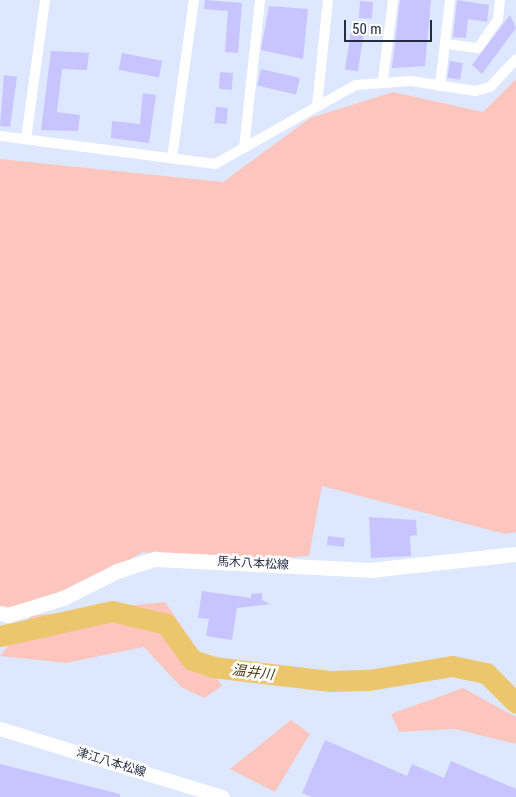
<!DOCTYPE html>
<meta charset="utf-8">
<style>
body{margin:0}
#map{position:relative;width:516px;height:797px;overflow:hidden;background:#dde7fe;font-family:"Roboto Condensed","Noto Sans JP",sans-serif}
div>[style]{position:absolute}
.green>*{inset:0;background:#fcc6bf}
.river>*{height:21px;margin:-10.5px;padding:0 10.5px;transform-origin:10.5px;border-radius:10.5px;background:#ecc66c}
.building>*{inset:0;background:#c8c4ff;transform-origin:0 0}
.minor>*{height:10px;margin:-5px;padding:0 5px;transform-origin:5px;border-radius:5px;background:#fff}
.secondary>*{height:14px;margin:-7px;padding:0 7px;transform-origin:7px;border-radius:7px;background:#fff}
.primary>*{height:15px;margin:-7.5px;padding:0 7.5px;transform-origin:7.5px;border-radius:7.5px;background:#fff}
span{translate:-50% -50%;white-space:nowrap;text-align:center;line-height:1.15;-webkit-text-stroke:5px #fff;paint-order:stroke}
.street-label{font-size:12px;color:#232c41}
.water-label{font-size:14px;color:#4a3a13;font-style:italic}
.scale{position:absolute;left:344px;top:20px;width:88px;height:22px;box-sizing:border-box;border:2px solid #232c41;border-top:0;padding-left:6px;font-size:15px;line-height:18px;white-space:nowrap;color:#232c41;-webkit-text-stroke:4px #fff;paint-order:stroke}
</style>
<div id="map">
<div class="green">
<i style="clip-path:polygon(516px 79px,516px 532px,505px 534px,322px 486px,309px 556px,219px 562px,143px 552px,63px 598px,0 609px,0 159px,223px 182px,310px 118px,393px 92px,483px 112px)"></i>
<i style="clip-path:polygon(165px 602px,222px 686px,204px 698px,181px 687px,144px 647px,66px 663px,0 656px,31px 616px)"></i>
<i style="clip-path:polygon(463px 688px,516px 717px,516px 744px,455px 729px,399px 732px,391px 714px)"></i>
<i style="clip-path:polygon(291px 720px,310px 734px,275px 792px,230px 769px)"></i>
</div>
<div class="river">
<i style="left:0;top:636px;width:115px;rotate:-12.6deg"></i>
<i style="left:112px;top:611px;width:56px;rotate:13.5deg"></i>
<i style="left:166px;top:624px;width:44px;rotate:54.2deg"></i>
<i style="left:192px;top:660px;width:22px;rotate:18deg"></i>
<i style="left:213px;top:667px;width:119px;rotate:6.8deg"></i>
<i style="left:331px;top:681px;width:38px;rotate:-2deg"></i>
<i style="left:369px;top:680px;width:84px;rotate:-9.6deg"></i>
<i style="left:452px;top:666px;width:35px;rotate:12deg"></i>
<i style="left:486px;top:673px;width:42px;rotate:45deg"></i>
</div>
<div class="building">
<i style="clip-path:polygon(205px 0,242px 3px,238px 53px,225px 52px,228px 11px,204px 9px)"></i>
<i style="clip-path:polygon(400px 0,431px 0,425px 66px,392px 68px)"></i>
<i style="clip-path:polygon(457px 0,489px 5px,487px 22px,468px 19px,466px 38px,453px 37px)"></i>
<i style="left:360px;top:1px;width:13px;height:17px;rotate:4deg"></i>
<i style="clip-path:polygon(269px 6px,308px 9px,303px 59px,261px 50px)"></i>
<i style="clip-path:polygon(510px 15px,516px 28px,482px 74px,472px 65px)"></i>
<i style="left:352px;top:25px;width:13px;height:45px;rotate:9deg"></i>
<i style="clip-path:polygon(51px 51px,89px 53px,87px 70px,62px 69px,57px 112px,80px 115px,78px 131px,41px 130px)"></i>
<i style="left:122px;top:53px;width:41px;height:17px;rotate:11deg"></i>
<i style="left:450px;top:61px;width:13px;height:17px;rotate:9deg"></i>
<i style="left:261px;top:69px;width:40px;height:17px;rotate:13deg"></i>
<i style="left:220px;top:72px;width:13px;height:17px;rotate:4deg"></i>
<i style="clip-path:polygon(4px 75px,17px 77px,10px 127px,0 126px)"></i>
<i style="clip-path:polygon(143px 93px,156px 95px,149px 143px,111px 138px,112px 121px,140px 124px)"></i>
<i style="left:216px;top:107px;width:12px;height:16px;rotate:5deg"></i>
<i style="clip-path:polygon(369px 517px,416px 520px,417px 535px,410px 536px,411px 556px,371px 558px)"></i>
<i style="left:328px;top:536px;width:17px;height:9px;rotate:7deg"></i>
<i style="clip-path:polygon(202px 591px,251px 598px,251px 594px,262px 593px,262px 600px,270px 604px,237px 608px,232px 640px,206px 636px,209px 619px,198px 618px)"></i>
<i style="clip-path:polygon(325px 740px,407px 776px,412px 764px,444px 778px,451px 761px,516px 789px,516px 797px,312px 797px,302px 793px)"></i>
<i style="clip-path:polygon(0 764px,120px 794px,120px 797px,0 797px)"></i>
</div>
<div class="minor">
<i style="left:446px;top:44px;width:32px;rotate:7deg"></i>
<i style="left:478px;top:48px;width:35px;rotate:-55deg"></i>
<i style="left:498px;top:19px;width:19px;rotate:-84deg"></i>
<i style="left:383px;top:80px;width:81px;rotate:-82.9deg"></i>
<i style="left:440px;top:86px;width:87px;rotate:-83.4deg"></i>
<i style="left:317px;top:106px;width:107px;rotate:-84.1deg"></i>
<i style="left:0;top:136px;width:217px;rotate:7.4deg"></i>
<i style="left:215px;top:164px;width:162px;rotate:-29.3deg"></i>
<i style="left:356px;top:85px;width:55px;rotate:-4.2deg"></i>
<i style="left:411px;top:81px;width:65px;rotate:8.9deg"></i>
<i style="left:475px;top:91px;width:16px;rotate:-15deg"></i>
<i style="left:490px;top:87px;width:38px;rotate:-47deg"></i>
<i style="left:26px;top:139px;width:140px;rotate:-82.2deg"></i>
<i style="left:244px;top:148px;width:149px;rotate:-83.8deg"></i>
<i style="left:172px;top:158px;width:160px;rotate:-82.1deg"></i>
</div>
<div class="secondary">
<i style="left:0;top:729px;width:233px;rotate:17deg"></i>
</div>
<div class="primary">
<i style="left:0;top:613px;width:8px;rotate:14deg"></i>
<i style="left:8px;top:615px;width:58px;rotate:-17.2deg"></i>
<i style="left:63px;top:598px;width:60px;rotate:-26.6deg"></i>
<i style="left:117px;top:571px;width:40px;rotate:-18deg"></i>
<i style="left:155px;top:559px;width:215px;rotate:2.9deg"></i>
<i style="left:370px;top:570px;width:147px;rotate:-6.3deg"></i>
</div>
<div class="street-label">
<span style="left:253px;top:564px;rotate:3deg">馬木八本松線</span>
<span style="left:111px;top:763px;rotate:17deg">津江八本松線</span>
</div>
<div class="water-label">
<span style="left:253px;top:672px;rotate:7deg">温井川</span>
</div>
<div class="scale">50 m</div>
</div>
